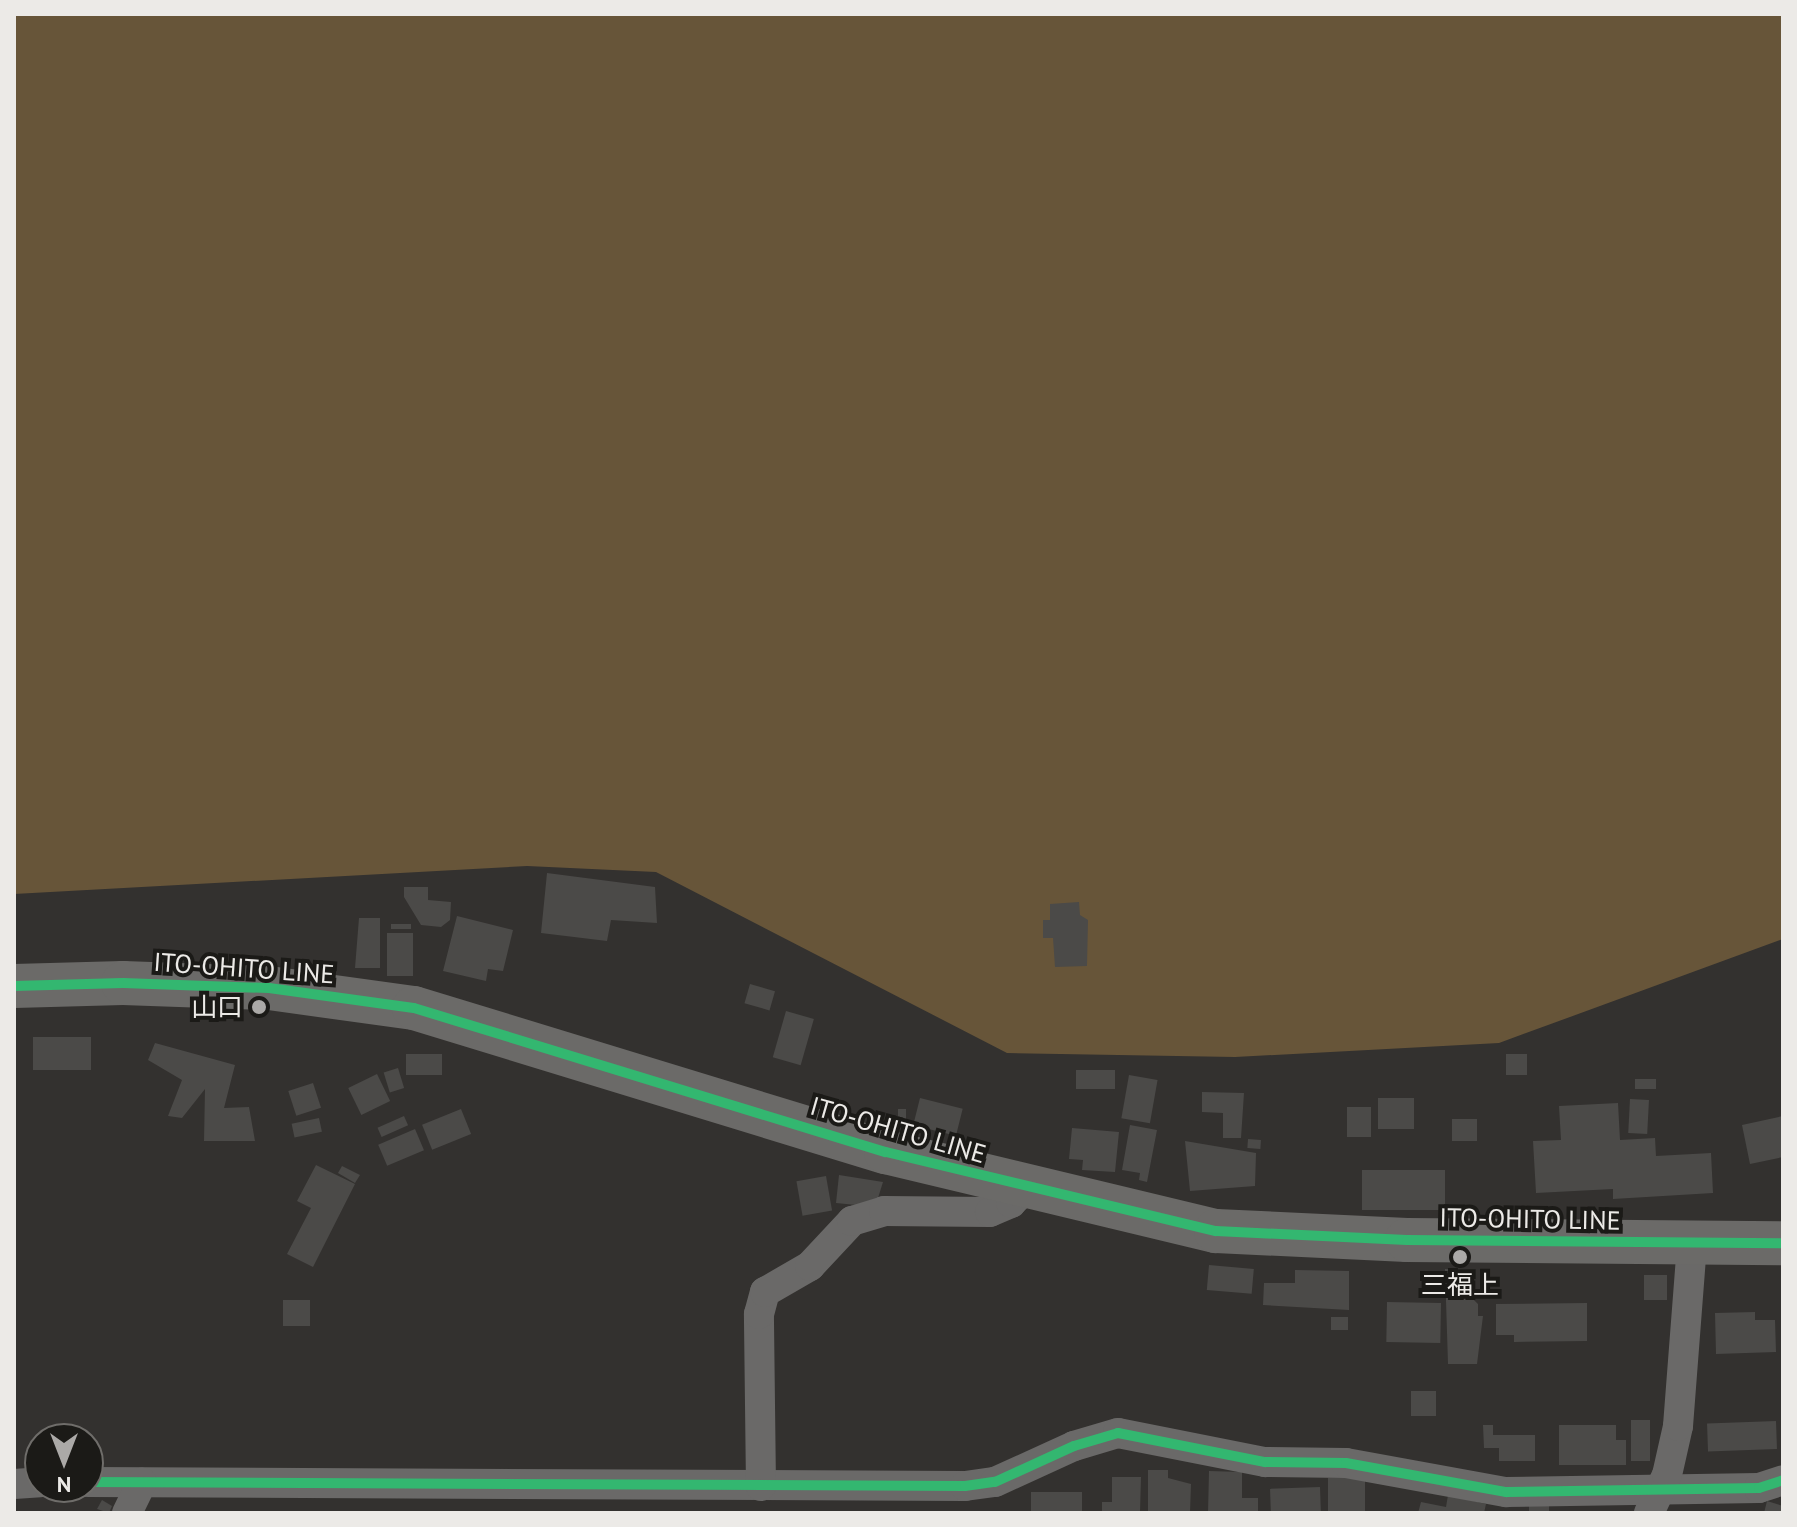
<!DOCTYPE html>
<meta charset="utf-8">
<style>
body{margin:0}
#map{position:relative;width:1797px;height:1527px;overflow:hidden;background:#33312f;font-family:"PT Sans","Noto Sans JP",sans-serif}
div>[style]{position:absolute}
.forest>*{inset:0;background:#675539}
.building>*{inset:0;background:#4b4a48;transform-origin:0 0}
.street>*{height:30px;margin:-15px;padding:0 15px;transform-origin:15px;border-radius:15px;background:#6a6968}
.primary>*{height:44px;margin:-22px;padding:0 22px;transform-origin:22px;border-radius:22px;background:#6b6a68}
.cycleway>*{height:10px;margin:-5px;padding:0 5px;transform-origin:5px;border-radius:5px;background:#33b770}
.dots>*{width:22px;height:22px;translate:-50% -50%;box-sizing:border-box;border:4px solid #1b1a17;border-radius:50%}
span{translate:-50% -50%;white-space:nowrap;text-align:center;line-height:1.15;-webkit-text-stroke:8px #1b1a17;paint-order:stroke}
.street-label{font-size:26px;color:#eceae7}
.poi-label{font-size:26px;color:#eceae7}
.right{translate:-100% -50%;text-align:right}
.frame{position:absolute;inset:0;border:16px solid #eceae7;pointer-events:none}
.north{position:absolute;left:24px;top:1423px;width:80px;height:80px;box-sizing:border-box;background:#1b1a17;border:2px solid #6f6d6a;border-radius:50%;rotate:180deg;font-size:22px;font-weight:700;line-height:32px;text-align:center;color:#eceae7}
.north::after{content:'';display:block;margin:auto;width:28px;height:36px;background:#aba9a7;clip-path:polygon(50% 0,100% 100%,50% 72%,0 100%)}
</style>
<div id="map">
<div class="forest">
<i style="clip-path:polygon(14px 14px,1783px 14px,1783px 939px,1499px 1043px,1235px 1057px,1007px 1053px,656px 872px,527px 866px,14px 894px)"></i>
</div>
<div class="building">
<i style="clip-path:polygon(547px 873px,655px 887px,657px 923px,611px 920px,607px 941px,541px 933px)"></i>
<i style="clip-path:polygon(404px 887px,428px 887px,428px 900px,451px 902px,450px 920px,441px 927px,421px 925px,404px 897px)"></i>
<i style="clip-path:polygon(1079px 902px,1080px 915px,1088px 920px,1087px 966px,1055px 967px,1053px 938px,1043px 938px,1043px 920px,1050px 920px,1050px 904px)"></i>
<i style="clip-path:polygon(457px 916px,513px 930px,503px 971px,488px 969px,486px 981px,443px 971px)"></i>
<i style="clip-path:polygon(359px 918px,380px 918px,380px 968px,355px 968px)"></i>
<i style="left:391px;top:924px;width:20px;height:5px"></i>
<i style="left:413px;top:933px;width:43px;height:26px;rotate:90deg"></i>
<i style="left:750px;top:984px;width:26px;height:20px;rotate:16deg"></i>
<i style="left:786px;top:1011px;width:29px;height:48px;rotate:16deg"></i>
<i style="left:33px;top:1037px;width:58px;height:33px"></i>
<i style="clip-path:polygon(155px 1043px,235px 1065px,224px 1108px,249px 1107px,255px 1141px,204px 1141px,205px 1089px,182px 1118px,168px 1116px,182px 1080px,148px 1060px)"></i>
<i style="left:406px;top:1054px;width:36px;height:21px"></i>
<i style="left:1527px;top:1054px;width:21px;height:21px;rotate:90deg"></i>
<i style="left:398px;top:1068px;width:21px;height:15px;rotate:73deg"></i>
<i style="left:1076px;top:1070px;width:39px;height:19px"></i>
<i style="left:377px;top:1074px;width:30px;height:32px;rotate:64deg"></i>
<i style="left:1129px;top:1075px;width:29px;height:44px;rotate:10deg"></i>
<i style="left:1656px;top:1079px;width:10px;height:21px;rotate:90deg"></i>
<i style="left:313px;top:1083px;width:26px;height:26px;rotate:72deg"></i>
<i style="clip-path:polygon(1202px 1092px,1244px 1093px,1241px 1138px,1223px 1138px,1223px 1113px,1202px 1112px)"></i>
<i style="left:920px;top:1098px;width:44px;height:28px;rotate:14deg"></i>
<i style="left:1378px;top:1098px;width:36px;height:31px"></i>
<i style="left:1630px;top:1099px;width:19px;height:34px;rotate:3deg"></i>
<i style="clip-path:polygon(1618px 1103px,1620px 1140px,1655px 1138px,1656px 1156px,1711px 1153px,1713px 1193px,1613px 1199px,1613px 1189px,1536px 1193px,1533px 1141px,1561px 1140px,1559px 1106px)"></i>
<i style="left:1347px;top:1107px;width:24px;height:30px"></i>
<i style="left:461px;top:1109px;width:27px;height:42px;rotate:68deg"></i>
<i style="left:898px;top:1109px;width:8px;height:13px"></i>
<i style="left:404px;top:1116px;width:10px;height:29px;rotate:66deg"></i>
<i style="clip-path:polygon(1783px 1116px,1783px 1157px,1750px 1164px,1742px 1125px)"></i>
<i style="left:319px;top:1118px;width:14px;height:28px;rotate:78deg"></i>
<i style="left:1452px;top:1119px;width:25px;height:22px"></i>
<i style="clip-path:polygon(1130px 1125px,1157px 1130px,1147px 1182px,1139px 1180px,1140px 1173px,1122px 1170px)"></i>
<i style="clip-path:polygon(1072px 1128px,1119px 1132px,1115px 1172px,1082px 1170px,1083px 1160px,1069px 1159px)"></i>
<i style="left:415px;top:1129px;width:23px;height:40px;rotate:67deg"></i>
<i style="left:1248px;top:1139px;width:13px;height:9px;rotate:4deg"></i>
<i style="clip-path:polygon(1185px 1141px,1256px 1153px,1255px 1186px,1190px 1191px)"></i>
<i style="clip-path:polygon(316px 1165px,355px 1184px,313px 1267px,287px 1254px,311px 1208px,297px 1201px)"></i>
<i style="clip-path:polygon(342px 1166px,360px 1175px,355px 1183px,338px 1173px)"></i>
<i style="left:1362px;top:1170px;width:83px;height:40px"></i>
<i style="clip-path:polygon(839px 1175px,883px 1182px,878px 1198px,856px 1205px,836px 1203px)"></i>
<i style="left:826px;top:1176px;width:35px;height:30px;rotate:80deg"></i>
<i style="left:1209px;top:1265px;width:45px;height:25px;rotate:5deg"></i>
<i style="clip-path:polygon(1445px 1269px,1471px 1270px,1471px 1297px,1478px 1304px,1478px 1316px,1483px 1316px,1477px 1364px,1448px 1364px)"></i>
<i style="clip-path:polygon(1295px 1270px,1349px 1271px,1349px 1310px,1263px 1305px,1264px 1283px,1295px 1283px)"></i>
<i style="left:1644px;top:1275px;width:23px;height:25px"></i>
<i style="left:283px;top:1300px;width:27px;height:26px"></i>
<i style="left:1387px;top:1302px;width:54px;height:40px;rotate:1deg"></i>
<i style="clip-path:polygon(1587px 1303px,1587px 1341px,1514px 1342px,1514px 1335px,1496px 1335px,1496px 1304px)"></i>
<i style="clip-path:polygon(1755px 1312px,1755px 1320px,1775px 1320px,1776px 1352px,1716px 1354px,1715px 1313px)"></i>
<i style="left:1331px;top:1317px;width:17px;height:13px"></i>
<i style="left:1411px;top:1391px;width:25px;height:25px"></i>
<i style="left:1631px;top:1420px;width:19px;height:41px"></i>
<i style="left:1776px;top:1421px;width:28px;height:69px;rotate:88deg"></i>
<i style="clip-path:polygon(1483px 1425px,1493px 1425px,1493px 1435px,1535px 1435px,1535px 1461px,1499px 1461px,1499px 1448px,1484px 1448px)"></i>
<i style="clip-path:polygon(1559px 1425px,1616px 1425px,1616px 1440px,1626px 1440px,1626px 1465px,1559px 1465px)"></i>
<i style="clip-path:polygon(1148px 1470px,1168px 1470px,1168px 1478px,1191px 1484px,1190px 1513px,1148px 1513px)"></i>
<i style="clip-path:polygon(1209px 1471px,1242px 1472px,1242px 1498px,1258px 1498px,1258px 1513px,1208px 1513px)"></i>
<i style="clip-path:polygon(1112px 1477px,1141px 1477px,1140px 1513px,1102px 1513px,1102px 1502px,1112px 1502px)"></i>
<i style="left:1328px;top:1478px;width:37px;height:35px"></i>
<i style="left:1320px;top:1487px;width:26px;height:50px;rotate:88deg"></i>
<i style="left:1031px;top:1492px;width:51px;height:21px"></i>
<i style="clip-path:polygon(1448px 1495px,1486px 1504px,1484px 1513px,1418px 1513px,1421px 1502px,1446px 1507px)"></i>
<i style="clip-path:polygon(102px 1500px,112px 1506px,109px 1513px,97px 1509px)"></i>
<i style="clip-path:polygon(1767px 1501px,1783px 1506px,1783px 1513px,1764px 1513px)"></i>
<i style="left:1529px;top:1503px;width:20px;height:10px"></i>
</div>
<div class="street">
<i style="left:88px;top:1482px;width:877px;rotate:0.26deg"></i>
<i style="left:965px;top:1486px;width:30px;rotate:-8deg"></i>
<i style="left:995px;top:1482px;width:87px;rotate:-24.5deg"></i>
<i style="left:1074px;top:1446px;width:46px;rotate:-16.5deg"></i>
<i style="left:1118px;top:1433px;width:150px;rotate:11.2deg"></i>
<i style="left:1265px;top:1462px;width:81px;rotate:0.7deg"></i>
<i style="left:1346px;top:1463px;width:163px;rotate:10.3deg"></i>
<i style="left:1506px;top:1492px;width:253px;rotate:-0.9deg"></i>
<i style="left:1759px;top:1488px;width:25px;rotate:-18deg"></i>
<i style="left:14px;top:1484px;width:26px;rotate:-4deg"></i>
<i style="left:761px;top:1486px;width:172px;rotate:-90.7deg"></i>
<i style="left:759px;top:1314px;width:23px;rotate:-75deg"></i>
<i style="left:765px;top:1292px;width:52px;rotate:-30deg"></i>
<i style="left:810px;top:1266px;width:62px;rotate:-47deg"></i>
<i style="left:852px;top:1221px;width:34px;rotate:-17deg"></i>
<i style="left:884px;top:1211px;width:106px;rotate:0.5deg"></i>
<i style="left:990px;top:1212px;width:23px;rotate:-23deg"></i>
<i style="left:1011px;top:1203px;width:21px;rotate:-45deg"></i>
<i style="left:127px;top:1513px;width:34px;rotate:-64deg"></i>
<i style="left:1649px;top:1513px;width:42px;rotate:-64.7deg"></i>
<i style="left:1667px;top:1475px;width:50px;rotate:-77.3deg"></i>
<i style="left:1678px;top:1426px;width:185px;rotate:-85.6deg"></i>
</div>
<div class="primary">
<i style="left:14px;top:986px;width:109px;rotate:-1.6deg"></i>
<i style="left:123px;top:983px;width:146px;rotate:2deg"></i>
<i style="left:269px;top:988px;width:146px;rotate:7.9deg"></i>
<i style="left:414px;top:1008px;width:493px;rotate:17deg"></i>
<i style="left:886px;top:1152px;width:339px;rotate:13.5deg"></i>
<i style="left:1216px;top:1231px;width:191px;rotate:2.7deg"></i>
<i style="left:1407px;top:1240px;width:376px;rotate:0.5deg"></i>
</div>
<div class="cycleway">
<i style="left:14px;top:986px;width:109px;rotate:-1.6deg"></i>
<i style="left:123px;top:983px;width:146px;rotate:2deg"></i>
<i style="left:269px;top:988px;width:146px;rotate:7.9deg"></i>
<i style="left:414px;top:1008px;width:493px;rotate:17deg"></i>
<i style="left:886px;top:1152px;width:339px;rotate:13.5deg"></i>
<i style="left:1216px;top:1231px;width:191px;rotate:2.7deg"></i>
<i style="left:1407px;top:1240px;width:376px;rotate:0.5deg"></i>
<i style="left:88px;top:1482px;width:877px;rotate:0.26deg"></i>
<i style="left:965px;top:1486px;width:30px;rotate:-8deg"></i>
<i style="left:995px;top:1482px;width:87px;rotate:-24.5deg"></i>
<i style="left:1074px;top:1446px;width:46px;rotate:-16.5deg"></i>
<i style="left:1118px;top:1433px;width:150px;rotate:11.2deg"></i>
<i style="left:1265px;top:1462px;width:81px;rotate:0.7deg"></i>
<i style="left:1346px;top:1463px;width:163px;rotate:10.3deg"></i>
<i style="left:1506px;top:1492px;width:253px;rotate:-0.9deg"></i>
<i style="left:1759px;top:1488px;width:25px;rotate:-18deg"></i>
</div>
<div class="dots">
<i style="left:259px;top:1007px;background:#aba9a7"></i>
<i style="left:1460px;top:1257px;background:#aba9a7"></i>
</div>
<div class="street-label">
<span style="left:244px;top:968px;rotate:4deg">ITO-OHITO LINE</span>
<span style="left:898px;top:1130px;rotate:16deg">ITO-OHITO LINE</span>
<span style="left:1530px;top:1219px;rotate:1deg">ITO-OHITO LINE</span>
</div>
<div class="poi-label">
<span class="right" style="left:243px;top:1007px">山口</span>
<span style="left:1460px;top:1285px">三福上</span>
</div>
<div class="frame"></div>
<div class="north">N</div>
</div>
